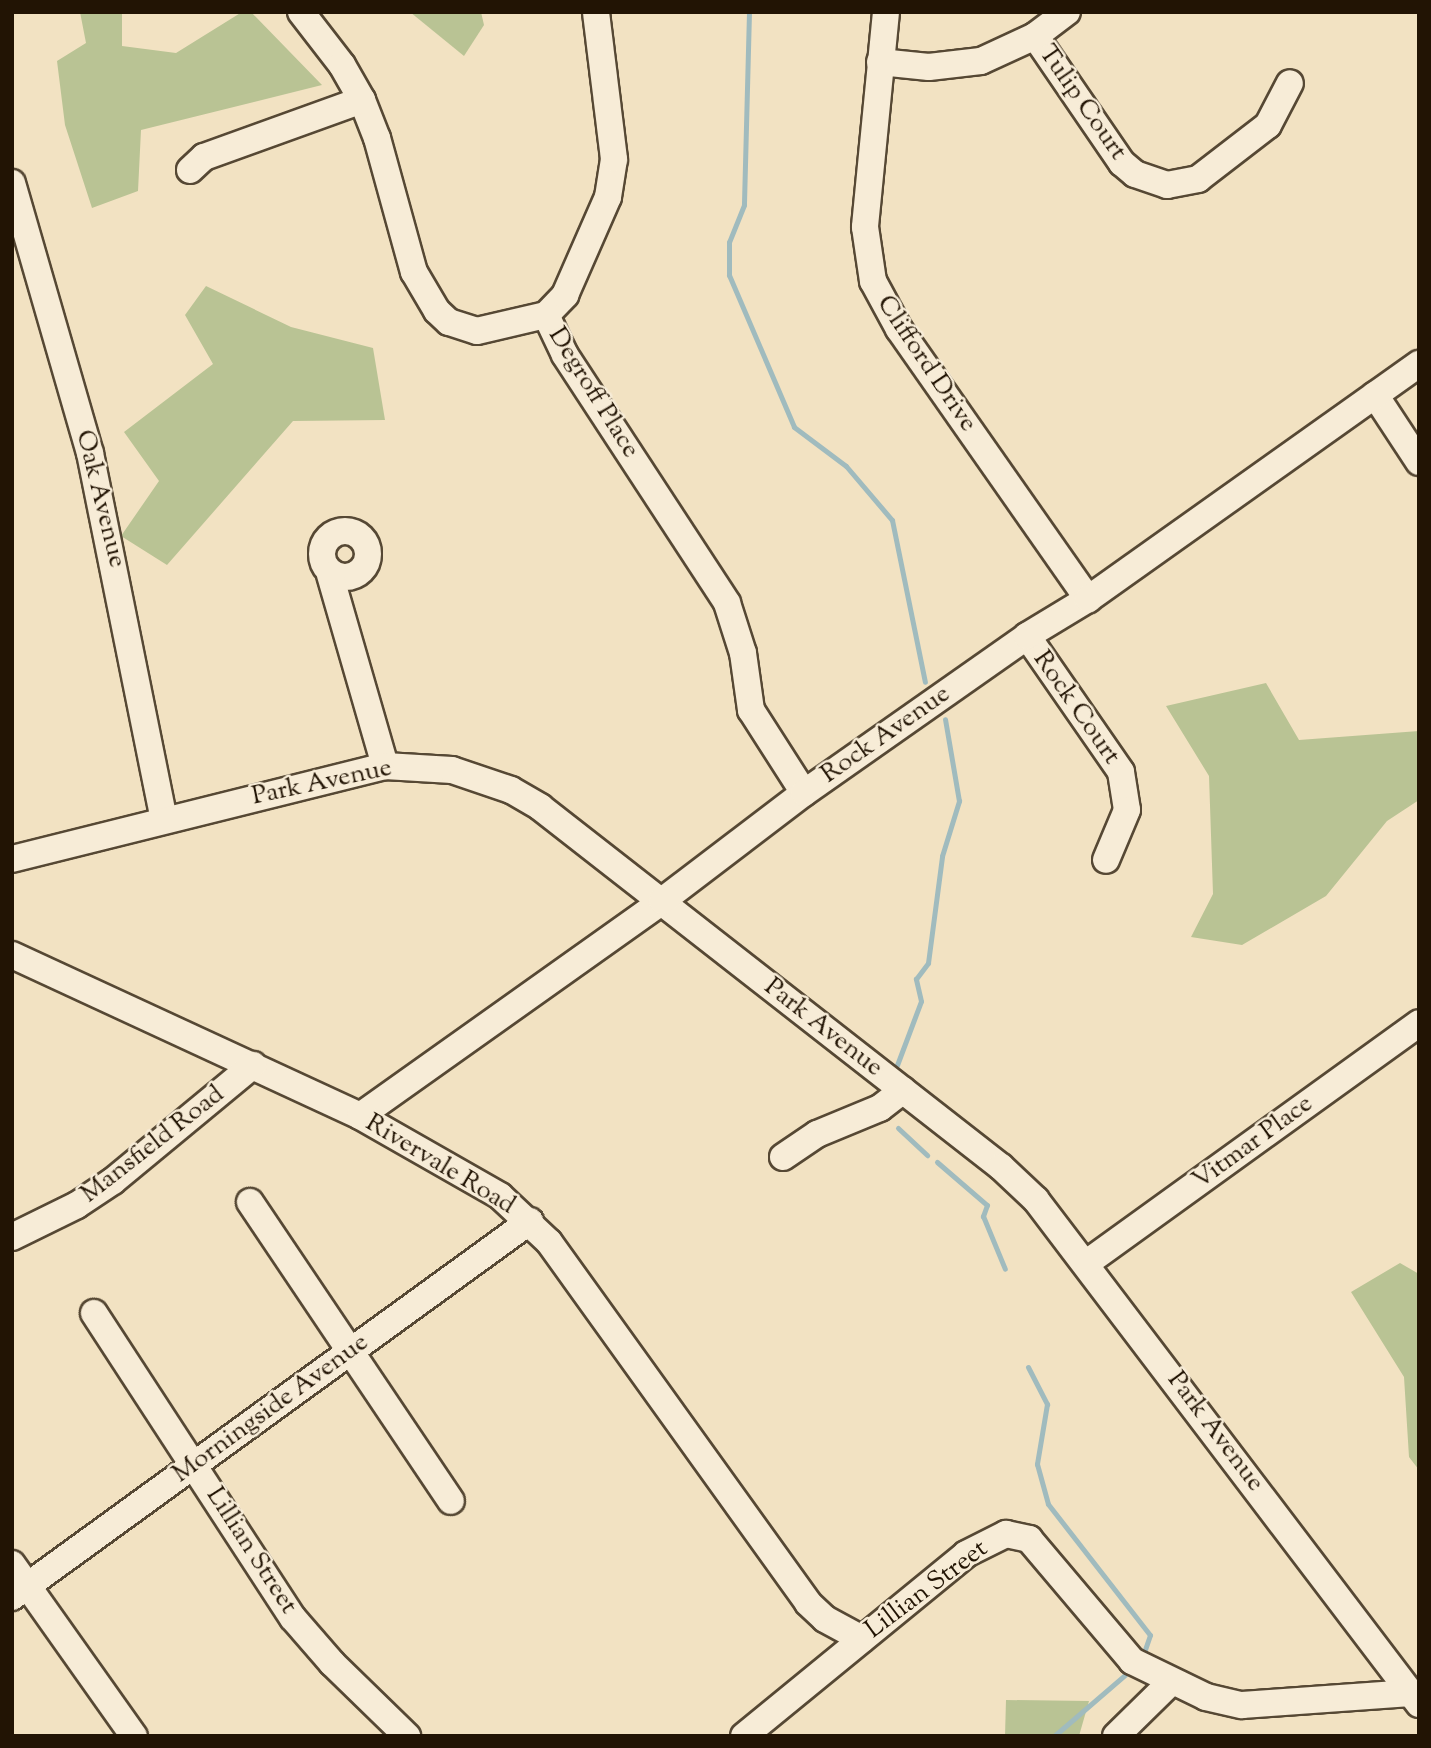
<!DOCTYPE html>
<style>
body{margin:0}
#map{position:relative;width:1431px;height:1748px;overflow:hidden;background:#f2e2c2;font-family:"Sorts Mill Goudy",serif}
div>[style]{position:absolute}
.green>*{inset:0;background:#b9c394}
.stream>*{height:5px;margin:-2.5px;padding:0 2.5px;transform-origin:2.5px;border-radius:2.5px;background:#a0bbbe}
.roads{filter:drop-shadow(2px 0 #564834) drop-shadow(-2px 0 #564834) drop-shadow(0 2px #564834) drop-shadow(0 -2px #564834)}
.minor>*{height:26px;margin:-13px;padding:0 13px;transform-origin:13px;border-radius:13px;background:#f7ecd7}
.minor>.ring{margin:-13px;padding:0;box-sizing:content-box;background:none;border:26px solid #f7ecd7;border-radius:50%}
span{translate:-50% -50%;white-space:nowrap;text-align:center;line-height:1.15;-webkit-text-stroke:5px #f7ecd7;paint-order:stroke}
.street-label{font-size:26px;color:#221404}
.frame{position:absolute;inset:0;border:14px solid #221404;pointer-events:none}
</style>
<div id="map">
<div class="green">
<i style="clip-path:polygon(80px 12px,122px 12px,122px 46px,176px 53px,242px 12px,251px 12px,322px 85px,141px 130px,138px 191px,92px 208px,65px 125px,57px 61px,86px 43px)"></i>
<i style="clip-path:polygon(410px 12px,481px 12px,484px 25px,464px 56px)"></i>
<i style="clip-path:polygon(206px 286px,291px 327px,373px 348px,385px 420px,293px 421px,167px 565px,121px 536px,159px 481px,124px 432px,213px 364px,185px 315px)"></i>
<i style="clip-path:polygon(1266px 683px,1299px 740px,1419px 731px,1419px 800px,1387px 821px,1326px 896px,1242px 945px,1191px 937px,1213px 894px,1209px 776px,1166px 706px)"></i>
<i style="clip-path:polygon(1400px 1263px,1419px 1274px,1419px 1470px,1409px 1457px,1404px 1377px,1351px 1292px)"></i>
<i style="clip-path:polygon(1006px 1700px,1089px 1701px,1079px 1736px,1005px 1736px)"></i>
</div>
<div class="stream">
<i style="left:749px;top:12px;width:193px;rotate:91.5deg"></i>
<i style="left:744px;top:205px;width:40px;rotate:112deg"></i>
<i style="left:729px;top:242px;width:33px;rotate:90deg"></i>
<i style="left:729px;top:275px;width:165px;rotate:66.8deg"></i>
<i style="left:794px;top:427px;width:65px;rotate:36.9deg"></i>
<i style="left:846px;top:466px;width:71px;rotate:49.6deg"></i>
<i style="left:892px;top:520px;width:165px;rotate:78.5deg"></i>
<i style="left:897px;top:1065px;width:68px;rotate:-69.4deg"></i>
<i style="left:921px;top:1001px;width:23px;rotate:-103deg"></i>
<i style="left:916px;top:979px;width:20px;rotate:-53deg"></i>
<i style="left:928px;top:963px;width:108px;rotate:-82.5deg"></i>
<i style="left:942px;top:856px;width:58px;rotate:-72.8deg"></i>
<i style="left:959px;top:801px;width:83px;rotate:-99.7deg"></i>
<i style="left:898px;top:1128px;width:40px;rotate:43deg"></i>
<i style="left:937px;top:1162px;width:66px;rotate:40.7deg"></i>
<i style="left:987px;top:1205px;width:12px;rotate:110deg"></i>
<i style="left:983px;top:1216px;width:57px;rotate:67.5deg"></i>
<i style="left:1028px;top:1367px;width:42px;rotate:62.8deg"></i>
<i style="left:1047px;top:1404px;width:61px;rotate:99.5deg"></i>
<i style="left:1037px;top:1464px;width:41px;rotate:74.6deg"></i>
<i style="left:1048px;top:1504px;width:166px;rotate:52.1deg"></i>
<i style="left:1150px;top:1635px;width:21px;rotate:109deg"></i>
<i style="left:1054px;top:1736px;width:94px;rotate:-40.7deg"></i>
</div>
<div class="roads">
<div class="minor">
<i style="left:301px;top:12px;width:67px;rotate:52.3deg"></i>
<i style="left:342px;top:65px;width:40px;rotate:60.3deg"></i>
<i style="left:362px;top:100px;width:41px;rotate:68.5deg"></i>
<i style="left:377px;top:138px;width:139px;rotate:74.6deg"></i>
<i style="left:414px;top:272px;width:45px;rotate:59.5deg"></i>
<i style="left:437px;top:311px;width:16px;rotate:43deg"></i>
<i style="left:449px;top:322px;width:29px;rotate:18deg"></i>
<i style="left:477px;top:331px;width:71px;rotate:-13.1deg"></i>
<i style="left:886px;top:12px;width:216px;rotate:95.6deg"></i>
<i style="left:865px;top:227px;width:55px;rotate:81.6deg"></i>
<i style="left:873px;top:281px;width:55px;rotate:61.6deg"></i>
<i style="left:899px;top:329px;width:330px;rotate:55deg"></i>
<i style="left:1035px;top:36px;width:154px;rotate:55.6deg"></i>
<i style="left:1122px;top:163px;width:17px;rotate:40deg"></i>
<i style="left:1135px;top:174px;width:34px;rotate:19deg"></i>
<i style="left:1167px;top:185px;width:32px;rotate:-11deg"></i>
<i style="left:1198px;top:179px;width:88px;rotate:-37.6deg"></i>
<i style="left:1268px;top:125px;width:47px;rotate:-62.4deg"></i>
<i style="left:880px;top:62px;width:49px;rotate:5.8deg"></i>
<i style="left:929px;top:67px;width:52px;rotate:-6.6deg"></i>
<i style="left:981px;top:61px;width:60px;rotate:-24.8deg"></i>
<i style="left:1035px;top:36px;width:40px;rotate:-37deg"></i>
<i style="left:190px;top:170px;width:19px;rotate:-43deg"></i>
<i style="left:204px;top:157px;width:168px;rotate:-19.8deg"></i>
<i style="left:12px;top:183px;width:281px;rotate:73.9deg"></i>
<i style="left:90px;top:453px;width:374px;rotate:78.6deg"></i>
<i style="left:546px;top:315px;width:44px;rotate:64.6deg"></i>
<i style="left:565px;top:355px;width:296px;rotate:56.8deg"></i>
<i style="left:727px;top:603px;width:52px;rotate:72.3deg"></i>
<i style="left:743px;top:653px;width:58px;rotate:82deg"></i>
<i style="left:751px;top:710px;width:98px;rotate:57.4deg"></i>
<i style="left:546px;top:315px;width:28px;rotate:-46deg"></i>
<i style="left:565px;top:295px;width:107px;rotate:-66.3deg"></i>
<i style="left:608px;top:197px;width:38px;rotate:-81deg"></i>
<i style="left:614px;top:159px;width:148px;rotate:-97deg"></i>
<i style="left:1375px;top:395px;width:80px;rotate:56.7deg"></i>
<i class="ring" style="left:322px;top:531px;width:20px;height:20px"></i>
<i style="left:330px;top:575px;width:199px;rotate:73.9deg"></i>
<i style="left:1027px;top:636px;width:165px;rotate:55.3deg"></i>
<i style="left:1121px;top:772px;width:38px;rotate:81deg"></i>
<i style="left:1127px;top:810px;width:54px;rotate:112.8deg"></i>
<i style="left:12px;top:859px;width:384px;rotate:-14deg"></i>
<i style="left:385px;top:766px;width:67px;rotate:3.4deg"></i>
<i style="left:452px;top:770px;width:62px;rotate:18.7deg"></i>
<i style="left:511px;top:790px;width:34px;rotate:30deg"></i>
<i style="left:540px;top:807px;width:585px;rotate:37.99deg"></i>
<i style="left:1001px;top:1167px;width:48px;rotate:43.3deg"></i>
<i style="left:1036px;top:1200px;width:633px;rotate:52.77deg"></i>
<i style="left:12px;top:955px;width:383px;rotate:24.8deg"></i>
<i style="left:360px;top:1116px;width:161px;rotate:29.7deg"></i>
<i style="left:500px;top:1196px;width:67px;rotate:43.2deg"></i>
<i style="left:549px;top:1242px;width:444px;rotate:54.3deg"></i>
<i style="left:808px;top:1603px;width:23px;rotate:43deg"></i>
<i style="left:825px;top:1619px;width:42px;rotate:28.4deg"></i>
<i style="left:360px;top:1116px;width:371px;rotate:-35.4deg"></i>
<i style="left:662px;top:901px;width:178px;rotate:-37.3deg"></i>
<i style="left:804px;top:793px;width:273px;rotate:-35.1deg"></i>
<i style="left:1027px;top:636px;width:71px;rotate:-31.2deg"></i>
<i style="left:1088px;top:599px;width:406px;rotate:-35.4deg"></i>
<i style="left:783px;top:1157px;width:41px;rotate:-34.1deg"></i>
<i style="left:817px;top:1134px;width:68px;rotate:-22.4deg"></i>
<i style="left:880px;top:1108px;width:29px;rotate:-38deg"></i>
<i style="left:250px;top:1202px;width:360px;rotate:56.1deg"></i>
<i style="left:12px;top:1237px;width:72px;rotate:-26.2deg"></i>
<i style="left:77px;top:1205px;width:43px;rotate:-33.7deg"></i>
<i style="left:113px;top:1181px;width:182px;rotate:-39.6deg"></i>
<i style="left:1088px;top:1262px;width:408px;rotate:-35.8deg"></i>
<i style="left:94px;top:1313px;width:364px;rotate:56.9deg"></i>
<i style="left:293px;top:1618px;width:60px;rotate:49.1deg"></i>
<i style="left:332px;top:1663px;width:105px;rotate:44.2deg"></i>
<i style="left:12px;top:1564px;width:211px;rotate:54.7deg"></i>
<i style="left:12px;top:1597px;width:640px;rotate:-35.97deg"></i>
<i style="left:744px;top:1736px;width:287px;rotate:-39.3deg"></i>
<i style="left:966px;top:1554px;width:45px;rotate:-26.6deg"></i>
<i style="left:1006px;top:1534px;width:24px;rotate:12deg"></i>
<i style="left:1029px;top:1539px;width:160px;rotate:49.8deg"></i>
<i style="left:1132px;top:1661px;width:82px;rotate:25.9deg"></i>
<i style="left:1206px;top:1697px;width:37px;rotate:13deg"></i>
<i style="left:1242px;top:1705px;width:169px;rotate:-4.1deg"></i>
<i style="left:1116px;top:1736px;width:76px;rotate:-44.5deg"></i>
</div>
</div>
<div class="street-label">
<span style="left:1082px;top:103px;rotate:55deg">Tulip Court</span>
<span style="left:926px;top:364px;rotate:56deg">Clifford Drive</span>
<span style="left:593px;top:393px;rotate:58deg">Degroff Place</span>
<span style="left:100px;top:499px;rotate:76deg">Oak Avenue</span>
<span style="left:1076px;top:708px;rotate:55deg">Rock Court</span>
<span style="left:886px;top:735px;rotate:-35deg">Rock Avenue</span>
<span style="left:322px;top:783px;rotate:-12deg">Park Avenue</span>
<span style="left:823px;top:1028px;rotate:38deg">Park Avenue</span>
<span style="left:1253px;top:1143px;rotate:-36deg">Vitmar Place</span>
<span style="left:153px;top:1145px;rotate:-38deg">Mansfield Road</span>
<span style="left:440px;top:1165px;rotate:31deg">Rivervale Road</span>
<span style="left:271px;top:1409px;rotate:-36deg">Morningside Avenue</span>
<span style="left:1215px;top:1432px;rotate:53deg">Park Avenue</span>
<span style="left:251px;top:1551px;rotate:57deg">Lillian Street</span>
<span style="left:927px;top:1590px;rotate:-37deg">Lillian Street</span>
</div>
<div class="frame"></div>
</div>
